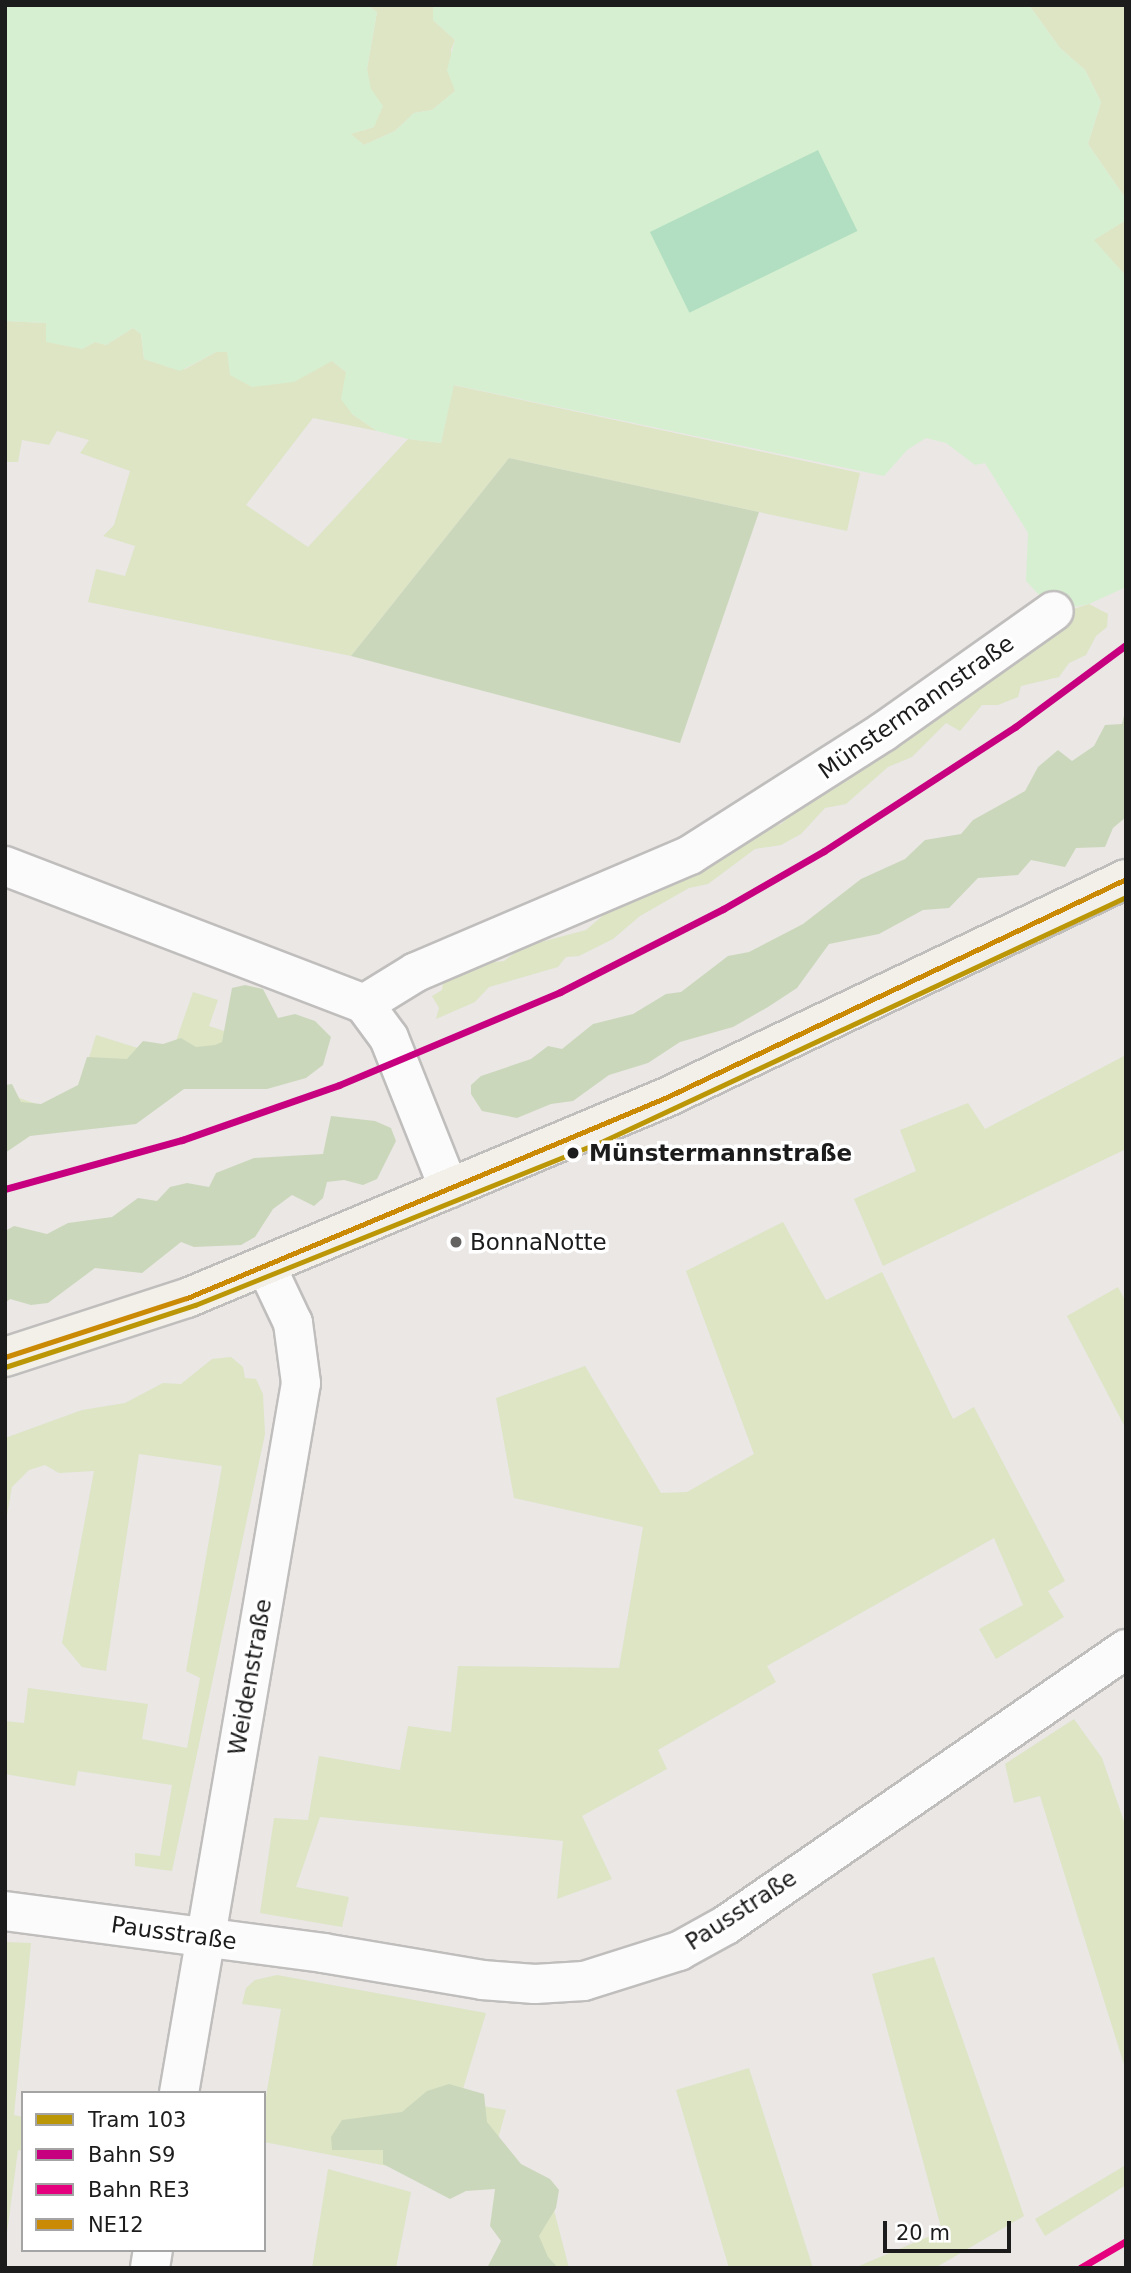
<!DOCTYPE html>
<meta charset="utf-8">
<style>
body{margin:0}
#map{position:relative;width:1131px;height:2273px;overflow:hidden;background:#eae7e5;font-family:"DejaVu Sans",sans-serif}
div>[style]{position:absolute}
.grass>*{inset:0;background:#dde5c5}
.forest>*{inset:0;background:#cbd7bb}
.park>*{inset:0;background:#d7efd1}
.pitch>*{inset:0;background:#b2dfc2;transform-origin:0 0}
.roads{filter:drop-shadow(2px 0 #c0bebd) drop-shadow(-2px 0 #c0bebd) drop-shadow(0 2px #c0bebd) drop-shadow(0 -2px #c0bebd)}
.minor>*{height:38px;margin:-19px;padding:0 19px;transform-origin:19px;border-radius:19px;background:#fcfbfb}
.secondary>*{height:38px;margin:-19px;padding:0 19px;transform-origin:19px;border-radius:19px;background:#f2f0e9}
.bus-1>*{height:5px;margin:-2.5px;padding:0 2.5px;transform-origin:2.5px;border-radius:2.5px;background:#cb8a06}
.rail-1>*{height:7px;margin:-3.5px;padding:0 3.5px;transform-origin:3.5px;border-radius:3.5px;background:#c7007f}
.rail-2>*{height:7px;margin:-3.5px;padding:0 3.5px;transform-origin:3.5px;border-radius:3.5px;background:#e5007d}
.tram-1>*{height:5px;margin:-2.5px;padding:0 2.5px;transform-origin:2.5px;border-radius:2.5px;background:#bb9708}
.dots>*{width:19px;height:19px;translate:-50% -50%;box-sizing:border-box;border:4px solid #fff;border-radius:50%}
span{translate:-50% -50%;white-space:nowrap;text-align:center;line-height:1.15;-webkit-text-stroke:7px #fff;paint-order:stroke}
.street-label{font-size:23px;color:#1c1c1c}
.stop-label{font-size:23px;color:#1c1c1c;font-weight:700}
.left{translate:0 -50%;text-align:left}
.poi-label{font-size:23px;color:#1c1c1c}
.frame{position:absolute;inset:0;border:7px solid #1c1c1c;pointer-events:none}
.legend{position:absolute;left:21px;top:2091px;width:245px;height:161px;box-sizing:border-box;background:#fff;border:2px solid #a4a4a4;margin:0;padding:9px 12px;list-style:none;font-size:21px;color:#1c1c1c}
.legend li{display:flex;align-items:center;gap:14px;height:35px}
.legend b{width:35px;border:2px solid #a4a4a4}
.scale{position:absolute;left:883px;top:2221px;width:128px;height:32px;box-sizing:border-box;border:4px solid #1c1c1c;border-top:0;padding-left:9px;font-size:21px;line-height:24px;white-space:nowrap;color:#1c1c1c;-webkit-text-stroke:5px #fff;paint-order:stroke}
</style>
<div id="map">
<div class="grass">
<i style="clip-path:polygon(367px 5px,433px 5px,433px 20px,455px 40px,451px 50px,455px 91px,432px 110px,414px 113px,395px 131px,364px 145px,350px 134px,374px 127px,367px 69px,377px 12px)"></i>
<i style="clip-path:polygon(1029px 5px,1126px 5px,1126px 199px,1088px 144px,1101px 102px,1085px 70px,1060px 48px)"></i>
<i style="clip-path:polygon(1126px 220px,1126px 276px,1093px 240px)"></i>
<i style="clip-path:polygon(5px 321px,46px 323px,48px 330px,82px 349px,95px 342px,106px 345px,133px 328px,141px 334px,144px 359px,172px 368px,185px 369px,216px 352px,227px 352px,231px 363px,332px 361px,346px 372px,352px 414px,377px 431px,313px 418px,246px 505px,308px 547px,408px 439px,441px 443px,453px 385px,860px 473px,847px 531px,509px 458px,351px 656px,88px 602px,96px 569px,125px 576px,135px 546px,103px 536px,114px 525px,130px 471px,80px 453px,89px 440px,57px 431px,49px 445px,22px 440px,18px 462px,5px 462px)"></i>
<i style="clip-path:polygon(1089px 604px,1108px 614px,1107px 627px,1096px 636px,1086px 655px,1069px 663px,1059px 677px,1021px 686px,1018px 697px,998px 705px,982px 705px,960px 731px,946px 723px,912px 757px,888px 767px,846px 804px,825px 808px,801px 834px,781px 845px,755px 849px,708px 884px,689px 888px,640px 916px,613px 939px,579px 956px,566px 957px,558px 967px,489px 987px,475px 1002px,436px 1019px,439px 1008px,432px 996px,442px 990px,443px 983px,479px 964px,504px 961px,522px 947px,586px 930px,614px 906px,629px 904px,654px 885px,759px 829px,781px 824px,818px 790px,1003px 657px,1023px 657px,1031px 639px,1070px 610px)"></i>
<i style="clip-path:polygon(193px 992px,218px 1000px,209px 1026px,233px 1034px,250px 1054px,65px 1128px,5px 1093px,71px 1116px,96px 1035px,170px 1058px)"></i>
<i style="clip-path:polygon(1126px 1055px,1126px 1149px,883px 1266px,854px 1199px,916px 1171px,900px 1130px,968px 1103px,985px 1129px)"></i>
<i style="clip-path:polygon(783px 1222px,826px 1300px,882px 1272px,953px 1419px,974px 1407px,1065px 1581px,1048px 1591px,1064px 1617px,996px 1659px,979px 1629px,1023px 1605px,994px 1538px,767px 1666px,776px 1682px,658px 1750px,667px 1769px,582px 1816px,612px 1879px,557px 1899px,563px 1841px,320px 1817px,296px 1887px,349px 1897px,342px 1927px,260px 1913px,274px 1818px,308px 1820px,319px 1756px,400px 1770px,408px 1726px,451px 1732px,458px 1666px,619px 1668px,643px 1527px,514px 1498px,496px 1398px,585px 1366px,661px 1493px,687px 1492px,754px 1454px,686px 1271px)"></i>
<i style="clip-path:polygon(1118px 1287px,1126px 1302px,1126px 1429px,1067px 1316px)"></i>
<i style="clip-path:polygon(231px 1357px,243px 1367px,245px 1378px,256px 1379px,263px 1394px,265px 1434px,172px 1871px,135px 1866px,135px 1853px,160px 1856px,172px 1785px,78px 1771px,75px 1786px,5px 1774px,5px 1721px,24px 1723px,28px 1688px,148px 1704px,142px 1739px,187px 1748px,200px 1678px,186px 1671px,222px 1466px,139px 1454px,106px 1671px,82px 1667px,62px 1643px,94px 1471px,59px 1473px,45px 1465px,29px 1470px,12px 1487px,5px 1526px,5px 1438px,82px 1410px,125px 1403px,163px 1383px,181px 1384px,212px 1359px)"></i>
<i style="clip-path:polygon(1074px 1719px,1102px 1758px,1126px 1827px,1126px 2071px,1040px 1796px,1014px 1803px,1005px 1764px)"></i>
<i style="clip-path:polygon(5px 1942px,31px 1943px,14px 2115px,23px 2117px,23px 2151px,18px 2150px,5px 2248px)"></i>
<i style="clip-path:polygon(934px 1957px,1024px 2216px,935px 2268px,854px 2268px,942px 2231px,872px 1974px)"></i>
<i style="clip-path:polygon(277px 1975px,486px 2013px,459px 2102px,506px 2110px,485px 2185px,264px 2142px,264px 2108px,281px 2009px,242px 2004px,246px 1988px,255px 1980px)"></i>
<i style="clip-path:polygon(749px 2068px,813px 2268px,729px 2268px,676px 2090px)"></i>
<i style="clip-path:polygon(1126px 2165px,1126px 2185px,1045px 2236px,1035px 2219px)"></i>
<i style="clip-path:polygon(328px 2169px,411px 2192px,396px 2268px,312px 2268px)"></i>
<i style="clip-path:polygon(549px 2191px,569px 2268px,519px 2268px)"></i>
</div>
<div class="forest">
<i style="clip-path:polygon(509px 458px,759px 512px,680px 743px,351px 656px)"></i>
<i style="clip-path:polygon(1126px 707px,1126px 817px,1113px 828px,1105px 847px,1076px 848px,1065px 867px,1031px 860px,1018px 875px,978px 878px,949px 908px,923px 910px,879px 934px,829px 944px,797px 988px,768px 1007px,733px 1027px,680px 1042px,648px 1063px,609px 1075px,573px 1101px,551px 1104px,517px 1118px,482px 1111px,471px 1094px,471px 1085px,481px 1076px,531px 1059px,548px 1046px,562px 1049px,593px 1024px,633px 1014px,666px 994px,681px 992px,728px 956px,749px 952px,803px 924px,861px 879px,905px 859px,925px 840px,961px 834px,973px 820px,1025px 791px,1038px 767px,1058px 750px,1072px 761px,1094px 746px,1105px 725px,1122px 724px)"></i>
<i style="clip-path:polygon(245px 985px,263px 989px,278px 1018px,295px 1014px,315px 1021px,331px 1037px,323px 1065px,306px 1078px,267px 1089px,184px 1089px,136px 1124px,30px 1136px,5px 1153px,5px 1085px,12px 1084px,21px 1102px,41px 1104px,78px 1085px,87px 1057px,127px 1059px,143px 1041px,163px 1044px,181px 1038px,196px 1047px,215px 1045px,222px 1042px,232px 988px)"></i>
<i style="clip-path:polygon(331px 1116px,375px 1121px,391px 1128px,396px 1141px,377px 1179px,363px 1185px,344px 1180px,327px 1182px,323px 1198px,314px 1206px,292px 1195px,273px 1209px,255px 1237px,241px 1245px,194px 1247px,181px 1242px,142px 1273px,95px 1268px,48px 1303px,31px 1305px,10px 1299px,5px 1303px,5px 1231px,14px 1226px,47px 1234px,68px 1223px,112px 1217px,138px 1198px,157px 1201px,170px 1187px,187px 1183px,209px 1187px,216px 1173px,254px 1158px,323px 1154px)"></i>
<i style="clip-path:polygon(449px 2084px,484px 2094px,487px 2122px,521px 2164px,550px 2179px,559px 2190px,556px 2208px,539px 2236px,548px 2257px,558px 2268px,487px 2268px,501px 2241px,490px 2226px,495px 2189px,466px 2191px,450px 2199px,383px 2164px,383px 2150px,332px 2150px,331px 2137px,342px 2120px,402px 2112px,427px 2091px)"></i>
</div>
<div class="park">
<i style="clip-path:polygon(5px 5px,367px 5px,377px 12px,367px 69px,371px 89px,383px 106px,374px 127px,351px 134px,364px 145px,395px 131px,414px 113px,432px 110px,455px 91px,447px 70px,455px 40px,433px 20px,433px 5px,1029px 5px,1060px 48px,1085px 70px,1101px 102px,1088px 144px,1126px 199px,1126px 220px,1094px 240px,1126px 276px,1126px 587px,1089px 604px,1054px 611px,1026px 581px,1028px 533px,985px 463px,975px 465px,946px 443px,926px 438px,907px 450px,884px 476px,454px 385px,441px 443px,408px 439px,377px 431px,352px 414px,341px 399px,346px 372px,332px 361px,294px 382px,252px 387px,230px 375px,227px 352px,216px 352px,180px 371px,144px 359px,141px 334px,133px 328px,106px 345px,95px 342px,82px 349px,46px 342px,46px 323px,5px 321px)"></i>
</div>
<div class="pitch">
<i style="left:818px;top:150px;width:90px;height:187px;rotate:64deg"></i>
</div>
<div class="roads">
<div class="minor">
<i style="left:5px;top:866px;width:385px;rotate:21deg"></i>
<i style="left:364px;top:1004px;width:42px;rotate:53.7deg"></i>
<i style="left:389px;top:1038px;width:162px;rotate:68.3deg"></i>
<i style="left:364px;top:1004px;width:61px;rotate:-31.6deg"></i>
<i style="left:416px;top:972px;width:298px;rotate:-23.1deg"></i>
<i style="left:690px;top:855px;width:229px;rotate:-32.5deg"></i>
<i style="left:883px;top:732px;width:209px;rotate:-35.3deg"></i>
<i style="left:5px;top:1911px;width:321px;rotate:7.5deg"></i>
<i style="left:323px;top:1953px;width:161px;rotate:9.6deg"></i>
<i style="left:482px;top:1980px;width:53px;rotate:4.3deg"></i>
<i style="left:535px;top:1984px;width:49px;rotate:-3.5deg"></i>
<i style="left:584px;top:1981px;width:100px;rotate:-17.5deg"></i>
<i style="left:679px;top:1951px;width:54px;rotate:-29deg"></i>
<i style="left:726px;top:1925px;width:486px;rotate:-34.6deg"></i>
<i style="left:179px;top:2093px;width:720px;rotate:-80.25deg"></i>
<i style="left:301px;top:1383px;width:61px;rotate:-97.6deg"></i>
<i style="left:293px;top:1323px;width:63px;rotate:-115.3deg"></i>
<i style="left:150px;top:2268px;width:18px;rotate:-81deg"></i>
</div>
<div class="secondary">
<i style="left:5px;top:1357px;width:191px;rotate:-18deg"></i>
<i style="left:187px;top:1298px;width:520px;rotate:-22.72deg"></i>
<i style="left:667px;top:1097px;width:508px;rotate:-25.41deg"></i>
</div>
</div>
<div class="bus-1">
<i style="left:5px;top:1357px;width:191px;rotate:-18deg"></i>
<i style="left:187px;top:1298px;width:520px;rotate:-22.72deg"></i>
<i style="left:667px;top:1097px;width:508px;rotate:-25.41deg"></i>
</div>
<div class="rail-1">
<i style="left:5px;top:1189px;width:184px;rotate:-15.5deg"></i>
<i style="left:182px;top:1140px;width:166px;rotate:-19.3deg"></i>
<i style="left:339px;top:1085px;width:240px;rotate:-22.8deg"></i>
<i style="left:560px;top:992px;width:183px;rotate:-27deg"></i>
<i style="left:723px;top:909px;width:116px;rotate:-29.9deg"></i>
<i style="left:824px;top:851px;width:228px;rotate:-33deg"></i>
<i style="left:1015px;top:727px;width:138px;rotate:-36.5deg"></i>
</div>
<div class="rail-2">
<i style="left:1080px;top:2268px;width:53px;rotate:-30.4deg"></i>
</div>
<div class="tram-1">
<i style="left:5px;top:1367px;width:200px;rotate:-18.1deg"></i>
<i style="left:195px;top:1305px;width:435px;rotate:-21.9deg"></i>
<i style="left:599px;top:1143px;width:582px;rotate:-25.02deg"></i>
</div>
<div class="dots">
<i style="left:573px;top:1153px;background:#1c1c1c"></i>
<i style="left:456px;top:1242px;background:#646362"></i>
</div>
<div class="street-label">
<span style="left:916px;top:707px;rotate:-35deg">Münstermannstraße</span>
<span style="left:250px;top:1677px;rotate:-80deg">Weidenstraße</span>
<span style="left:741px;top:1910px;rotate:-33deg">Pausstraße</span>
<span style="left:174px;top:1933px;rotate:8deg">Pausstraße</span>
</div>
<div class="stop-label">
<span class="left" style="left:589px;top:1153px">Münstermannstraße</span>
</div>
<div class="poi-label">
<span class="left" style="left:470px;top:1242px">BonnaNotte</span>
</div>
<div class="frame"></div>
<ul class="legend">
<li><b style="height:9px;background:#bb9708"></b>Tram 103</li>
<li><b style="height:9px;background:#c7007f"></b>Bahn S9</li>
<li><b style="height:9px;background:#e5007d"></b>Bahn RE3</li>
<li><b style="height:9px;background:#cb8a06"></b>NE12</li>
</ul>
<div class="scale">20 m</div>
</div>
